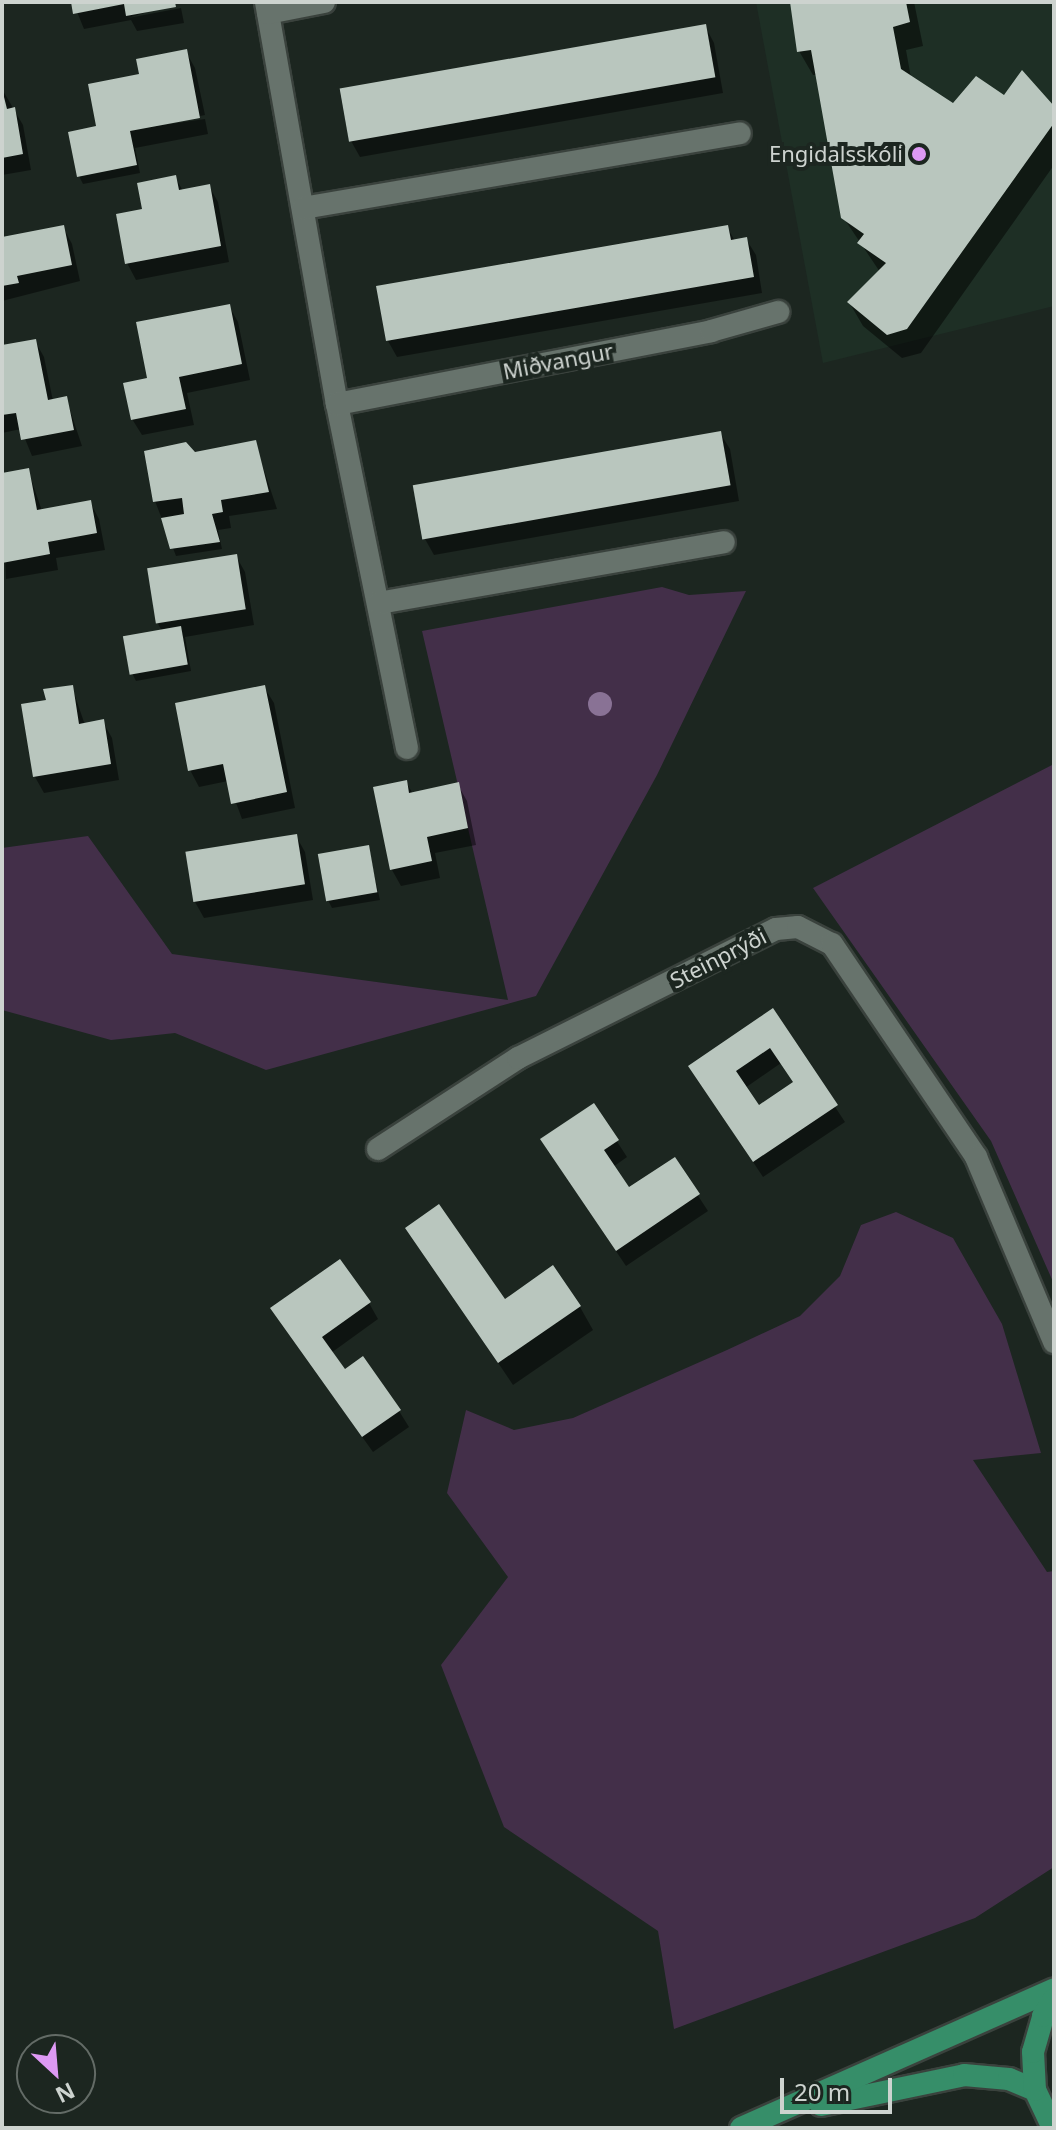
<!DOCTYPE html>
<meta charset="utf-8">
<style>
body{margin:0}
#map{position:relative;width:1056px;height:2130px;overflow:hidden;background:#1c2620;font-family:"Noto Sans",sans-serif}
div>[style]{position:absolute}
.built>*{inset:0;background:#1e2f25}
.green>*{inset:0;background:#432f49}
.shadow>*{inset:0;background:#0007}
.building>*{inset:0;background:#b9c6be;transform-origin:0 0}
.roads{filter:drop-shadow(2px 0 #3a423d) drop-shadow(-2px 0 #3a423d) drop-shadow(0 2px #3a423d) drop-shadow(0 -2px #3a423d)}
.minor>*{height:22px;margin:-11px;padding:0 11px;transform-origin:11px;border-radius:11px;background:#67736c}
.primary>*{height:22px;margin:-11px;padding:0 11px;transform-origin:11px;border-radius:11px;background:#368e69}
.trees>*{width:24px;height:24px;margin:-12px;border-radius:50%;background:#897295}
.dots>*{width:22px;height:22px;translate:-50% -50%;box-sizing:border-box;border:4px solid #1c2620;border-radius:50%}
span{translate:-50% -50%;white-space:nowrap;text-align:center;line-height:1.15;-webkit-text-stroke:8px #1c2620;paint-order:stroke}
.poi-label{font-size:22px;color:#cdd3cf}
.right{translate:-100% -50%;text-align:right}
.street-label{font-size:22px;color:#cdd3cf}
.frame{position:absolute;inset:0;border:4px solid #cdd3cf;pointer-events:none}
.north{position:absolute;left:16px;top:2034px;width:80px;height:80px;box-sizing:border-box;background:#1c2620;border:2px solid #636b66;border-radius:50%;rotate:154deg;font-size:22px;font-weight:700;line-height:32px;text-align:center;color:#cdd3cf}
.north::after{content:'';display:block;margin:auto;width:28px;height:36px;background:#dd99f3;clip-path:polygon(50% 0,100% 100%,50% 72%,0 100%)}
.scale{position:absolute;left:780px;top:2078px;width:112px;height:36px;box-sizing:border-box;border:4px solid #cdd3cf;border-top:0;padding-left:10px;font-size:24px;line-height:28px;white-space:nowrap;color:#cdd3cf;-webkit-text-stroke:6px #1c2620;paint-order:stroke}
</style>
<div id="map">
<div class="built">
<i style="clip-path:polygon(756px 2px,1054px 2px,1054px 306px,823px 363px)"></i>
</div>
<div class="green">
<i style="clip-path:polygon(662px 587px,689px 595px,746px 591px,657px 775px,536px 996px,266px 1070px,175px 1033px,111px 1040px,2px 1010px,2px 848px,88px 836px,172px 954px,508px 1000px,422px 631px)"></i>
<i style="clip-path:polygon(1054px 764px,1054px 1284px,991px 1141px,813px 888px)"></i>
<i style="clip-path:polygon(896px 1212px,953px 1238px,1002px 1324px,1041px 1453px,973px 1460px,1047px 1572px,1054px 1571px,1054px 1867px,975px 1918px,674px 2029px,658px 1931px,504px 1827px,441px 1665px,508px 1577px,447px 1493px,466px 1410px,514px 1430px,573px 1418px,727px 1350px,800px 1316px,840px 1276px,861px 1225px)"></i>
</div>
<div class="shadow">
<i style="clip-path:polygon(73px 2px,180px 2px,128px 18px,181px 8px,184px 23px,137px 31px,131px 20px,84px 29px)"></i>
<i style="clip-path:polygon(792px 2px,914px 2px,923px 46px,906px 50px,911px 78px,954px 106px,1004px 97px,1054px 109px,1054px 165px,921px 353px,902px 358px,863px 326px,849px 302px,880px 272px,843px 217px,818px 75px,813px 75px,799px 51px)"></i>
<i style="clip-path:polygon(705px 26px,714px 43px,723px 93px,360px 157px,351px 141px)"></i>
<i style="clip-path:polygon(186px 52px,195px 68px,205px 115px,128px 130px,205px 119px,208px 134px,135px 148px,140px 173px,83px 184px,79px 176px,98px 128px,142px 76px)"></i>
<i style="clip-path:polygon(2px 89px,23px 125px,31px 170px,2px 175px)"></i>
<i style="clip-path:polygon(175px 177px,183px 191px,209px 186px,218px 202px,229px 262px,136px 280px,127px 263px,144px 211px)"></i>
<i style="clip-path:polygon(63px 227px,72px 244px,80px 281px,2px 301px,2px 240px)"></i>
<i style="clip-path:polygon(727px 227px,735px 241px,746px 239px,756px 255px,762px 293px,397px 357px,388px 341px)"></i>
<i style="clip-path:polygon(229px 306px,238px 322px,250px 380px,187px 393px,194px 425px,142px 435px,132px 419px,150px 380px)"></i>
<i style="clip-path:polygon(35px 341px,44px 357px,53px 401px,66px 398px,82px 446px,32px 456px,21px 429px,2px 433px,2px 347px)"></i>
<i style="clip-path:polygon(720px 433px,730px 449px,739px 501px,434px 555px,425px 539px,415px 486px)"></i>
<i style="clip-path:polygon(255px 443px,277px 509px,229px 516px,231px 528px,218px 530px,222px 549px,176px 556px,155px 501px)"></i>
<i style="clip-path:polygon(28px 470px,42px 511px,90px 502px,99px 519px,105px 550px,56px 558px,58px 570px,6px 579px,2px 475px)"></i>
<i style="clip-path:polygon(236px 556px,245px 572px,254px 625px,185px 637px,191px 671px,136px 681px,132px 673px,162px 631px,158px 624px)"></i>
<i style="clip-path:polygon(72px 687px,85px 725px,103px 722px,112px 738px,119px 780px,44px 793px,35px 777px,48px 702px)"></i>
<i style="clip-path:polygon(264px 687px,274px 703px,295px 808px,242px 819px,228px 781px,199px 787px,190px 770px)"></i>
<i style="clip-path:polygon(406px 782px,413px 794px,458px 785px,467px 801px,476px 845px,435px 853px,440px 878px,401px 886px,392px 870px)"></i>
<i style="clip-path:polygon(296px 836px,305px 852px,313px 900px,204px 918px,195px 902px,187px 854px)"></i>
<i style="clip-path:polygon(368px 847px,380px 900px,332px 908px,328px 900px)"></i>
<i style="clip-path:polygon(evenodd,772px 1011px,845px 1122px,763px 1177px,700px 1082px,772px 1011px,781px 1063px,795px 1083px,758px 1107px,745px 1088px,781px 1063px)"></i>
<i style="clip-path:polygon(594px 1106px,627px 1157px,613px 1167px,629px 1190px,674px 1159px,708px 1211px,626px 1266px,552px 1156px)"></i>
<i style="clip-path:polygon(408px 1229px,504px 1301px,580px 1307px,593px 1330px,513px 1385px)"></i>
<i style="clip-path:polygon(369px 1303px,378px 1319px,331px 1353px,344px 1372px,399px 1411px,409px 1427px,373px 1452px,282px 1325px)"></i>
</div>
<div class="building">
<i style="clip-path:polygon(71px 2px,175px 2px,176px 7px,126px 16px,124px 4px,73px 14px)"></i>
<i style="clip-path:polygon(790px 2px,906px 2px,910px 22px,893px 27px,901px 69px,953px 103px,976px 76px,1004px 95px,1022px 70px,1054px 106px,1054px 123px,907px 329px,887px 335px,847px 302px,886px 263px,857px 243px,864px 234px,841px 218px,811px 50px,797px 52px)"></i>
<i style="left:706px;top:24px;width:54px;height:372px;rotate:80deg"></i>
<i style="clip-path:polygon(187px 49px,200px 118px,130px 131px,137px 165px,77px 177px,68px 132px,96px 126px,88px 84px,139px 74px,136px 59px)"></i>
<i style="clip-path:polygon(2px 89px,7px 109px,15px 107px,23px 154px,2px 158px)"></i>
<i style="clip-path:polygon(176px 175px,179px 190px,210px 184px,221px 246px,125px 264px,116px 214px,142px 209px,137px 183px)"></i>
<i style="clip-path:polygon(64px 225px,72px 265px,17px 276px,19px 283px,2px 286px,2px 237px)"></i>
<i style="clip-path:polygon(728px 225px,731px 240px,747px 237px,754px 277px,386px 341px,376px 286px)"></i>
<i style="clip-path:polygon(230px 304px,242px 364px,179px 377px,186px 409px,131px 420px,123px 383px,147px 378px,136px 322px)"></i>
<i style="clip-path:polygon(36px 339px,48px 400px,67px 396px,74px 430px,21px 440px,16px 413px,2px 415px,2px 345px)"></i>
<i style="left:721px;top:431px;width:55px;height:313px;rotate:80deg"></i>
<i style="clip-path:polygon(256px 440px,269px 492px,221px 500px,223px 512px,212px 514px,220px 542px,170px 549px,161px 518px,184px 514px,182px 498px,153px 502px,144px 451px,186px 442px,195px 452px)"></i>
<i style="clip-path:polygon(29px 468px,37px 510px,91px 500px,97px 533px,48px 542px,50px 554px,2px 563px,2px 473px)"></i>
<i style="left:237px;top:554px;width:56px;height:91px;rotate:81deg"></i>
<i style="left:181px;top:626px;width:39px;height:59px;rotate:80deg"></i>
<i style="clip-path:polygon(73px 685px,79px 724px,104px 719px,111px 764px,33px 777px,21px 704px,46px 700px,43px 689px)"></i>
<i style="clip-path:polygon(265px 685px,287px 792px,231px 804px,223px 764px,188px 771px,175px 703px)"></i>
<i style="clip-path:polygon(407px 780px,409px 793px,459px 782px,468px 828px,427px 837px,432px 861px,390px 870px,373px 787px)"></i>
<i style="left:297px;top:834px;width:51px;height:113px;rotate:81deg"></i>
<i style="left:369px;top:845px;width:48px;height:52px;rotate:80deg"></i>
<i style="clip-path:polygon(evenodd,773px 1008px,838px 1105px,753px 1162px,688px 1066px,773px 1008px,770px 1048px,793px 1082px,759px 1105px,736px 1071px,770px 1048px)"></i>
<i style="clip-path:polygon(594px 1103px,619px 1140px,604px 1150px,629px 1187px,675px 1157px,700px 1194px,616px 1251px,540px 1139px)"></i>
<i style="clip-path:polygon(439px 1204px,505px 1299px,553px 1265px,581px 1306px,498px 1363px,405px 1228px)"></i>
<i style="clip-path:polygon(340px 1259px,371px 1302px,322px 1337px,345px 1369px,363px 1356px,401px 1410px,362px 1437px,270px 1308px)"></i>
</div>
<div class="roads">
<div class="minor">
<i style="left:266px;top:2px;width:408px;rotate:80deg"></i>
<i style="left:337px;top:404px;width:351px;rotate:78.5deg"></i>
<i style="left:268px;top:13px;width:57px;rotate:-11.1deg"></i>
<i style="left:303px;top:208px;width:443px;rotate:-9.7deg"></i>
<i style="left:337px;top:404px;width:381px;rotate:-11deg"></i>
<i style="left:711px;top:331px;width:70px;rotate:-15.8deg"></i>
<i style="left:379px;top:603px;width:350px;rotate:-10deg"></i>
<i style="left:378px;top:1149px;width:167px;rotate:-33deg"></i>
<i style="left:518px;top:1058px;width:288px;rotate:-26.6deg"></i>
<i style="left:776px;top:929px;width:22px;rotate:-5deg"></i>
<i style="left:798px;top:927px;width:38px;rotate:27deg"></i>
<i style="left:832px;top:944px;width:257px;rotate:55.9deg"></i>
<i style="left:976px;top:1157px;width:201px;rotate:67.1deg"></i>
</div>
<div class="primary">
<i style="left:821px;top:2105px;width:146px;rotate:-11.8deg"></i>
<i style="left:964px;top:2075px;width:45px;rotate:5.1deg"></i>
<i style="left:1009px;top:2079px;width:28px;rotate:23deg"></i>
<i style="left:741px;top:2128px;width:342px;rotate:-23.9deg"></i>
<i style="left:1053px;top:2128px;width:42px;rotate:-115.3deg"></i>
<i style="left:1035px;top:2090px;width:38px;rotate:-93deg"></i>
<i style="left:1033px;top:2052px;width:37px;rotate:-74deg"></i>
<i style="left:1043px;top:2016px;width:20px;rotate:-57deg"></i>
</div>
</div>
<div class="trees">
<i style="left:600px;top:704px"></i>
</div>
<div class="dots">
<i style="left:919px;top:154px;background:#dd99f3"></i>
</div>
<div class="poi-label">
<span class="right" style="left:903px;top:154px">Engidalsskóli</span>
</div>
<div class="street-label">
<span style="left:558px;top:361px;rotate:-11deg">Miðvangur</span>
<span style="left:718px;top:958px;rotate:-27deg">Steinprýði</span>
</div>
<div class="frame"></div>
<div class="north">N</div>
<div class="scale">20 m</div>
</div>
